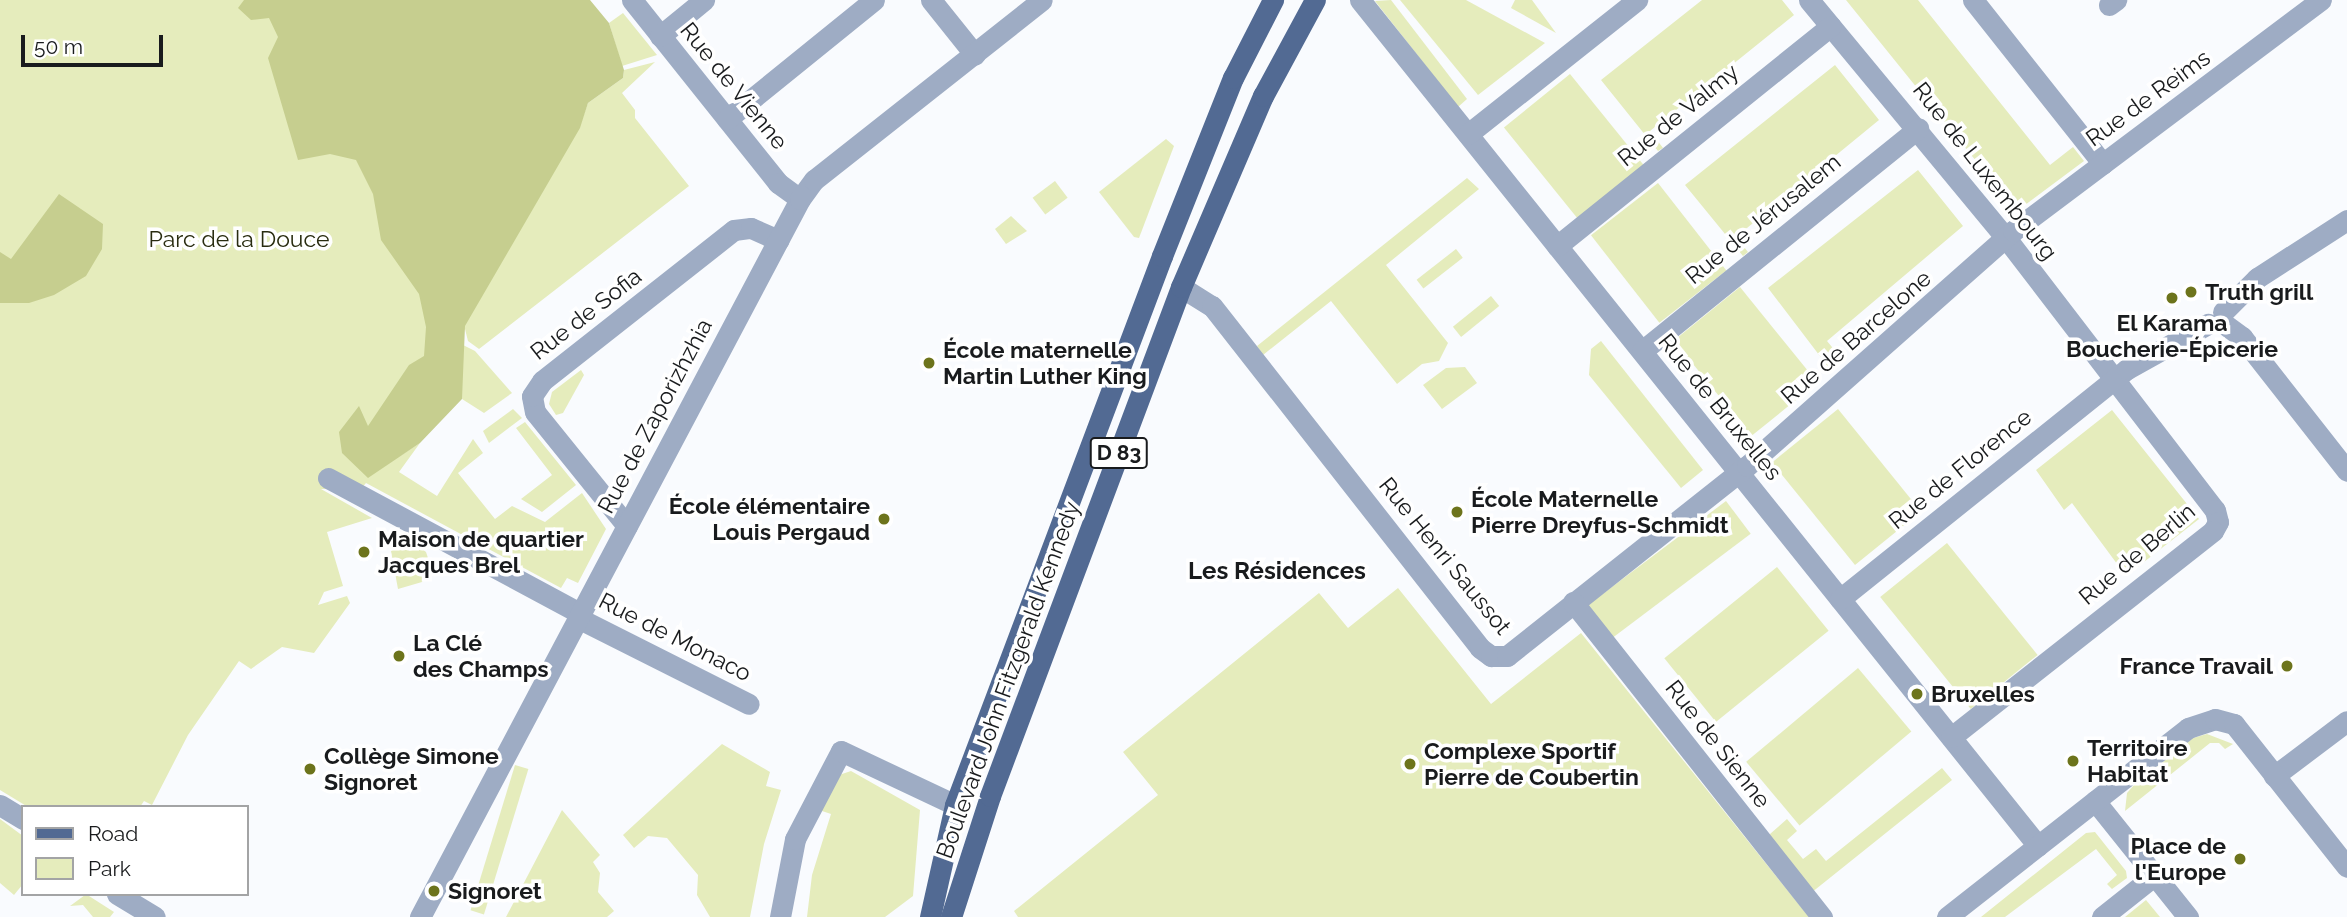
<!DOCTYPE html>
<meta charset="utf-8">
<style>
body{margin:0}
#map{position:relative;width:2347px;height:917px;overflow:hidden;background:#f9fbfe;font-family:Raleway,sans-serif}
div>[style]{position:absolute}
.green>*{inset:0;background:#e5ecbc;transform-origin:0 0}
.forest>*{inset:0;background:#c6ce8f}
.minor>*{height:21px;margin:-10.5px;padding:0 10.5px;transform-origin:10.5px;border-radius:10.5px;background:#9eacc4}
.major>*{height:21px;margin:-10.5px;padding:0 10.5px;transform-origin:10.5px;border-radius:10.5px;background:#526a93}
.dots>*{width:19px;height:19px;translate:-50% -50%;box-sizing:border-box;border:4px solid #fff;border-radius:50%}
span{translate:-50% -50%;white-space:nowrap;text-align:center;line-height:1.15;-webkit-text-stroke:7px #fff;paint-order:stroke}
.shield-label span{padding:2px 5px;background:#fff;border:2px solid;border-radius:5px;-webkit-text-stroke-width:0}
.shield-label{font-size:21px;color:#191b1d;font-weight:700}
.street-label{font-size:23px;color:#191b1d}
.park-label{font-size:23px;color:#292c10}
.poi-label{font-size:23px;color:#191b1d;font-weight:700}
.left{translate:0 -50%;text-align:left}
.right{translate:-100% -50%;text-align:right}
.neighbourhood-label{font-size:24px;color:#191b1d;font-weight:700}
.legend{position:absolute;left:21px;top:805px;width:228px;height:91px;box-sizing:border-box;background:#fff;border:2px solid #a3a4a5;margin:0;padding:9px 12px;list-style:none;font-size:21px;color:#191b1d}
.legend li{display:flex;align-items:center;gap:14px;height:35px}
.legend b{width:35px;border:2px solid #a3a4a5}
.scale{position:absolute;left:21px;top:35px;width:142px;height:32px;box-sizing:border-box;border:4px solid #191b1d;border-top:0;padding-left:9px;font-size:21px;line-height:24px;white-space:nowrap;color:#191b1d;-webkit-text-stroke:5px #fff;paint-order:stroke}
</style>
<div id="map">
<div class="green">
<i style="clip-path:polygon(0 0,562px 0,579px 128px,588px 103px,623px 78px,624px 70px,655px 62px,622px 93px,635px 110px,635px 118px,689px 186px,479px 349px,468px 341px,465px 329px,369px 476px,420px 443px,399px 472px,437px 496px,473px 439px,483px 453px,458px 473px,495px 519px,512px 506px,545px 522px,582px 493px,606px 529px,578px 583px,567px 578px,561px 588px,366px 483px,361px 489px,321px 489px,372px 518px,327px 532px,343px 586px,324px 592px,318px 605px,347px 596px,350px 603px,314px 653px,282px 647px,251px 669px,239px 661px,188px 735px,152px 805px,144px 801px,140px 807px,28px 807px,0 790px)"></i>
<i style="clip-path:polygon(1391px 0,1467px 99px,1458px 107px,1375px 1px)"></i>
<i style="clip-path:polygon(1400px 0,1466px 0,1545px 43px,1478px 95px)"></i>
<i style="clip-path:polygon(1515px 0,1532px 0,1556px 33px,1511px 8px)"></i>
<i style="clip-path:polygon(1702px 0,1782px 0,1794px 15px,1650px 131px,1663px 148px,1658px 151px,1601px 80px)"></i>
<i style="clip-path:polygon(1846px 0,1918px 0,2050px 165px,2073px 147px,2084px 161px,2021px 208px,2014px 208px)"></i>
<i style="clip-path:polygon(623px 13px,657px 55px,622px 66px,609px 23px)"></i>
<i style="clip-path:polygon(1835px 65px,1879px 120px,1736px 237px,1748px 252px,1743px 256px,1685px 185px)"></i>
<i style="left:1570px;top:74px;width:117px;height:85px;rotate:51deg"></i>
<i style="clip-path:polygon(1166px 139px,1174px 146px,1139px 238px,1134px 237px,1099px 192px)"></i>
<i style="clip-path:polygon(1918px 170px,1963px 226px,1827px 341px,1841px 358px,1829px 368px,1768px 288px)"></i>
<i style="clip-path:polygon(1467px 178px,1479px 189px,1386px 265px,1448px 343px,1439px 361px,1422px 364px,1397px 384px,1331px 301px,1263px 355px,1257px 346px)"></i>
<i style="left:1055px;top:181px;width:21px;height:28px;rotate:53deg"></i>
<i style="left:1658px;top:183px;width:111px;height:85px;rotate:52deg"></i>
<i style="clip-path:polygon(1011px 216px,1027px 231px,1006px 244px,995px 229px)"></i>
<i style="left:1456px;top:249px;width:11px;height:50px;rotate:52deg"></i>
<i style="left:1740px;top:287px;width:123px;height:85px;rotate:51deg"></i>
<i style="left:1491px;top:296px;width:13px;height:49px;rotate:51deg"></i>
<i style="clip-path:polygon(1601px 341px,1703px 470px,1681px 488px,1589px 375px,1591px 349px)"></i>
<i style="clip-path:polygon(461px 344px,475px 351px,512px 393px,484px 413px,462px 399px)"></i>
<i style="clip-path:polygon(1465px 367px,1477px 383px,1442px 409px,1423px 385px,1446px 368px)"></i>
<i style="clip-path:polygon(581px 370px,584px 375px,563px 413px,556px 415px,549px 404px,552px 392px)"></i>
<i style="clip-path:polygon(513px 409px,522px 418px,489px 443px,483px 431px)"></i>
<i style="left:1838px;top:409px;width:132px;height:85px;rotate:51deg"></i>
<i style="clip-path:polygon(2112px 410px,2199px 519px,2126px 576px,2072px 503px,2064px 510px,2036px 470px)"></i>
<i style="clip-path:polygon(525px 422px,576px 485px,542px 512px,521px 499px,552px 475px,516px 428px)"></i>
<i style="left:1726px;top:501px;width:41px;height:177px;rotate:53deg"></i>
<i style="clip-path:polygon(410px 540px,426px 552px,431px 567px,422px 582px,398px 589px,391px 551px)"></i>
<i style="left:1947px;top:543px;width:144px;height:86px;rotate:51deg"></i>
<i style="left:1777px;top:567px;width:82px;height:145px;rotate:51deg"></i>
<i style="clip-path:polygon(1398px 588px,1491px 704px,1581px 633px,1809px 917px,1018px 917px,1014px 911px,1158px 795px,1123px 752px,1319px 593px,1348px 628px)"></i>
<i style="left:1858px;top:668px;width:83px;height:146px;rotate:50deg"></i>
<i style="clip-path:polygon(2207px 734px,2233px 744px,2225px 749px,2219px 743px,2210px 743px,2125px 811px,2127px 793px,2135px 784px,2193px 738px)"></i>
<i style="clip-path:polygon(722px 744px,770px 772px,766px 786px,781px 790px,764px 844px,750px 917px,710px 917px,697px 895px,698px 875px,667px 838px,648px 836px,634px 848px,623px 835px)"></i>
<i style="left:515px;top:765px;width:14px;height:152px;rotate:17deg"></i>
<i style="clip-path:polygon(1942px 768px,1952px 780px,1811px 893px,1770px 840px,1770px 834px,1787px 819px,1797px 831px,1787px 840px,1803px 859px,1816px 849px,1826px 861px)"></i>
<i style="clip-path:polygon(851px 771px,920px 810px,913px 896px,885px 917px,807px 917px,812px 875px,831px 814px,819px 810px,836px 776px)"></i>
<i style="clip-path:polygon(562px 810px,600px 855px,593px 862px,600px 873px,598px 892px,614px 911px,607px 917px,506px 917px)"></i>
<i style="clip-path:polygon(0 819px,23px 836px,23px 884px,14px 895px,0 883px)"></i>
<i style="clip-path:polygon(2095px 832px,2126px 871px,2127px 878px,2112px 889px,2107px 884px,2117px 875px,2096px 849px,2005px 917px,1981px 917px,2086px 833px)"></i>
<i style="clip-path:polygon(85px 895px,89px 896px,114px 912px,110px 917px,93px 917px,83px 905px,70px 906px)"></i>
<i style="clip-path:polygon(2146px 900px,2160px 917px,2125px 917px)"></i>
</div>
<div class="forest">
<i style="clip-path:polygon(244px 0,590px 0,609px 23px,624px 70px,623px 78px,588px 103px,580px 128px,465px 326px,462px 399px,420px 443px,368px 478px,342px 453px,339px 432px,359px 406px,368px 426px,409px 365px,424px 356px,426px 327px,419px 294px,381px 240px,373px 194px,356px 160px,330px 154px,298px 160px,268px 58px,278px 37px,269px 18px,251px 20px,238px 8px)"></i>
<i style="clip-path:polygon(59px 194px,103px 224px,102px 249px,86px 276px,54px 295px,29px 303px,0 303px,0 252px,11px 259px)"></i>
</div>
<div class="minor">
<i style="left:632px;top:0;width:234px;rotate:51.4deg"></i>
<i style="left:778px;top:183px;width:27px;rotate:36deg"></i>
<i style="left:931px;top:0;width:70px;rotate:51.3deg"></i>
<i style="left:1360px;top:0;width:1084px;rotate:51.29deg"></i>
<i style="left:1809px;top:0;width:309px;rotate:50.4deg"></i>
<i style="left:2006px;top:238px;width:343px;rotate:52.5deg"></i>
<i style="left:2215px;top:510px;width:12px;rotate:76deg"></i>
<i style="left:2218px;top:522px;width:10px;rotate:119deg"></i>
<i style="left:2213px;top:531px;width:333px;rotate:141.8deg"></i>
<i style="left:1973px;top:0;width:209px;rotate:51.6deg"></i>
<i style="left:2109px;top:5px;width:9px;rotate:-36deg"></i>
<i style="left:660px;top:36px;width:57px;rotate:-39.3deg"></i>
<i style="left:727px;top:119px;width:189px;rotate:-39deg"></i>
<i style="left:1468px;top:134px;width:216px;rotate:-38.4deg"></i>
<i style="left:1557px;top:246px;width:351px;rotate:-38.8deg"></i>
<i style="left:1181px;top:287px;width:36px;rotate:32deg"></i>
<i style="left:1212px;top:306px;width:434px;rotate:51.9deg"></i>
<i style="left:1480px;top:648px;width:14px;rotate:36deg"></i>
<i style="left:1491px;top:656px;width:16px"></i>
<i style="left:1507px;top:656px;width:306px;rotate:-38.4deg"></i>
<i style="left:1747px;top:466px;width:355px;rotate:-41.5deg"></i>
<i style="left:2013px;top:231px;width:385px;rotate:-36.9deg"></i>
<i style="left:2223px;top:312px;width:48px;rotate:-45deg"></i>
<i style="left:2257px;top:278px;width:107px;rotate:-32.8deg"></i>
<i style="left:2227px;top:326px;width:19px;rotate:36deg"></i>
<i style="left:2242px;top:337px;width:170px;rotate:51.9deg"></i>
<i style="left:1642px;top:351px;width:355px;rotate:-38.9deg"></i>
<i style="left:328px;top:478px;width:286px;rotate:28.2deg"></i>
<i style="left:627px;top:526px;width:146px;rotate:-128.9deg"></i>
<i style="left:535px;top:412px;width:16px;rotate:-101deg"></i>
<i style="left:532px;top:396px;width:18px;rotate:-56deg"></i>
<i style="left:542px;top:381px;width:244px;rotate:-38.2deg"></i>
<i style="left:734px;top:230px;width:17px;rotate:-7deg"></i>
<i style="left:751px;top:228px;width:30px;rotate:24deg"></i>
<i style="left:1840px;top:599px;width:368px;rotate:-38.7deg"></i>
<i style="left:2127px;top:369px;width:93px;rotate:-29.1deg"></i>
<i style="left:1573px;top:602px;width:402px;rotate:51.7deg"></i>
<i style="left:578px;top:618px;width:191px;rotate:26.7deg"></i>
<i style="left:2274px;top:776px;width:91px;rotate:-37deg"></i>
<i style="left:2095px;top:801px;width:149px;rotate:51.3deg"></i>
<i style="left:0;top:805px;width:27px;rotate:31deg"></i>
<i style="left:117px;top:894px;width:44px;rotate:31.2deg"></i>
<i style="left:420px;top:917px;width:812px;rotate:-62.11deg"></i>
<i style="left:800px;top:199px;width:24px;rotate:-54deg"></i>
<i style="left:814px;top:180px;width:290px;rotate:-38.3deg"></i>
<i style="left:780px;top:917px;width:79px;rotate:-79.1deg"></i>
<i style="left:795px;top:839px;width:99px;rotate:-62.4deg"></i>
<i style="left:841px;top:751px;width:126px;rotate:25.3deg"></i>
<i style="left:1947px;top:917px;width:306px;rotate:-38.1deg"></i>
<i style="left:2188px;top:728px;width:28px;rotate:-18deg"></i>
<i style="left:2215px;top:719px;width:20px;rotate:15deg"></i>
<i style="left:2234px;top:724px;width:182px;rotate:51.7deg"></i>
<i style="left:2102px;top:917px;width:68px;rotate:-38.4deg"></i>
</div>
<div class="major">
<i style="left:930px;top:917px;width:115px;rotate:-77.4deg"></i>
<i style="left:955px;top:805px;width:587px;rotate:-69.34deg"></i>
<i style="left:1162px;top:256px;width:192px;rotate:-68.3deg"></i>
<i style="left:1233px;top:78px;width:88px;rotate:-62.9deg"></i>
<i style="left:951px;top:917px;width:127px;rotate:-72.1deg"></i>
<i style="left:990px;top:796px;width:544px;rotate:-69.43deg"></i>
<i style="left:1181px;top:287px;width:208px;rotate:-66.8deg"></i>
<i style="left:1263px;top:96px;width:109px;rotate:-61.6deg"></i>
</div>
<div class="dots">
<i style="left:2191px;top:292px;background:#6d741c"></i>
<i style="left:2172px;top:298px;background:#6d741c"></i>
<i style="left:929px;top:363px;background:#6d741c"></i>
<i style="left:1457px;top:512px;background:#6d741c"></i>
<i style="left:884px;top:519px;background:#6d741c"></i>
<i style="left:364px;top:552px;background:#6d741c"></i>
<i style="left:399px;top:656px;background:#6d741c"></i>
<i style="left:2287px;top:666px;background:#6d741c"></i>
<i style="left:1917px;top:694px;background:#6d741c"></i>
<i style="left:2073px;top:761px;background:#6d741c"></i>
<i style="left:1410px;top:764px;background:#6d741c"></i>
<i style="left:310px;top:769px;background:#6d741c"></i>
<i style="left:2240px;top:859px;background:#6d741c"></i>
<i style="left:434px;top:891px;background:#6d741c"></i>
</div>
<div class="shield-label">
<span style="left:1119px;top:453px">D 83</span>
</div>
<div class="street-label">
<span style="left:734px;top:86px;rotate:51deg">Rue de Vienne</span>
<span style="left:2148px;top:98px;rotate:-36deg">Rue de Reims</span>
<span style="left:1678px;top:115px;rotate:-39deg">Rue de Valmy</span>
<span style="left:1985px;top:171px;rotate:52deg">Rue de Luxembourg</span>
<span style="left:1763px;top:219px;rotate:-39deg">Rue de Jérusalem</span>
<span style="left:586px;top:314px;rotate:-38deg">Rue de Sofia</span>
<span style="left:1856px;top:337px;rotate:-41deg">Rue de Barcelone</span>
<span style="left:1720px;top:407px;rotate:51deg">Rue de Bruxelles</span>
<span style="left:655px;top:416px;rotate:-62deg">Rue de Zaporizhzhia</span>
<span style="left:1960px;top:469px;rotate:-39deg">Rue de Florence</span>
<span style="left:2137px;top:554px;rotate:-40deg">Rue de Berlin</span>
<span style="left:1445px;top:556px;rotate:51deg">Rue Henri Saussot</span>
<span style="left:675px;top:637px;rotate:27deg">Rue de Monaco</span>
<span style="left:1008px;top:680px;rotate:-70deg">Boulevard John Fitzgerald Kennedy</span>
<span style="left:1718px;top:744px;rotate:52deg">Rue de Sienne</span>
</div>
<div class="park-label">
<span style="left:239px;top:239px">Parc de la Douce</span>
</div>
<div class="poi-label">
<span class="left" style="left:2205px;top:292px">Truth grill</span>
<span style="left:2172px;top:336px">El Karama<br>Boucherie-Épicerie</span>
<span class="left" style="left:943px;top:363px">École maternelle<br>Martin Luther King</span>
<span class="left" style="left:1471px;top:512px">École Maternelle<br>Pierre Dreyfus-Schmidt</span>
<span class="right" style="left:870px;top:519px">École élémentaire<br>Louis Pergaud</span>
<span class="left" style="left:378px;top:552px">Maison de quartier<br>Jacques Brel</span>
<span class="left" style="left:413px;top:656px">La Clé<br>des Champs</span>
<span class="right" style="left:2273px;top:666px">France Travail</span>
<span class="left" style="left:1931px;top:694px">Bruxelles</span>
<span class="left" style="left:2087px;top:761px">Territoire<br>Habitat</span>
<span class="left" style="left:1424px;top:764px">Complexe Sportif<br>Pierre de Coubertin</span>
<span class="left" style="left:324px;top:769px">Collège Simone<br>Signoret</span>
<span class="right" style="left:2226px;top:859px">Place de<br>l'Europe</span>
<span class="left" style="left:448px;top:891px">Signoret</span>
</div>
<div class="neighbourhood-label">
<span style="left:1277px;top:571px">Les Résidences</span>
</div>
<ul class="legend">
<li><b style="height:9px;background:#526a93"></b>Road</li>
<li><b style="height:19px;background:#e5ecbc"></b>Park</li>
</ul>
<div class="scale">50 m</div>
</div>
